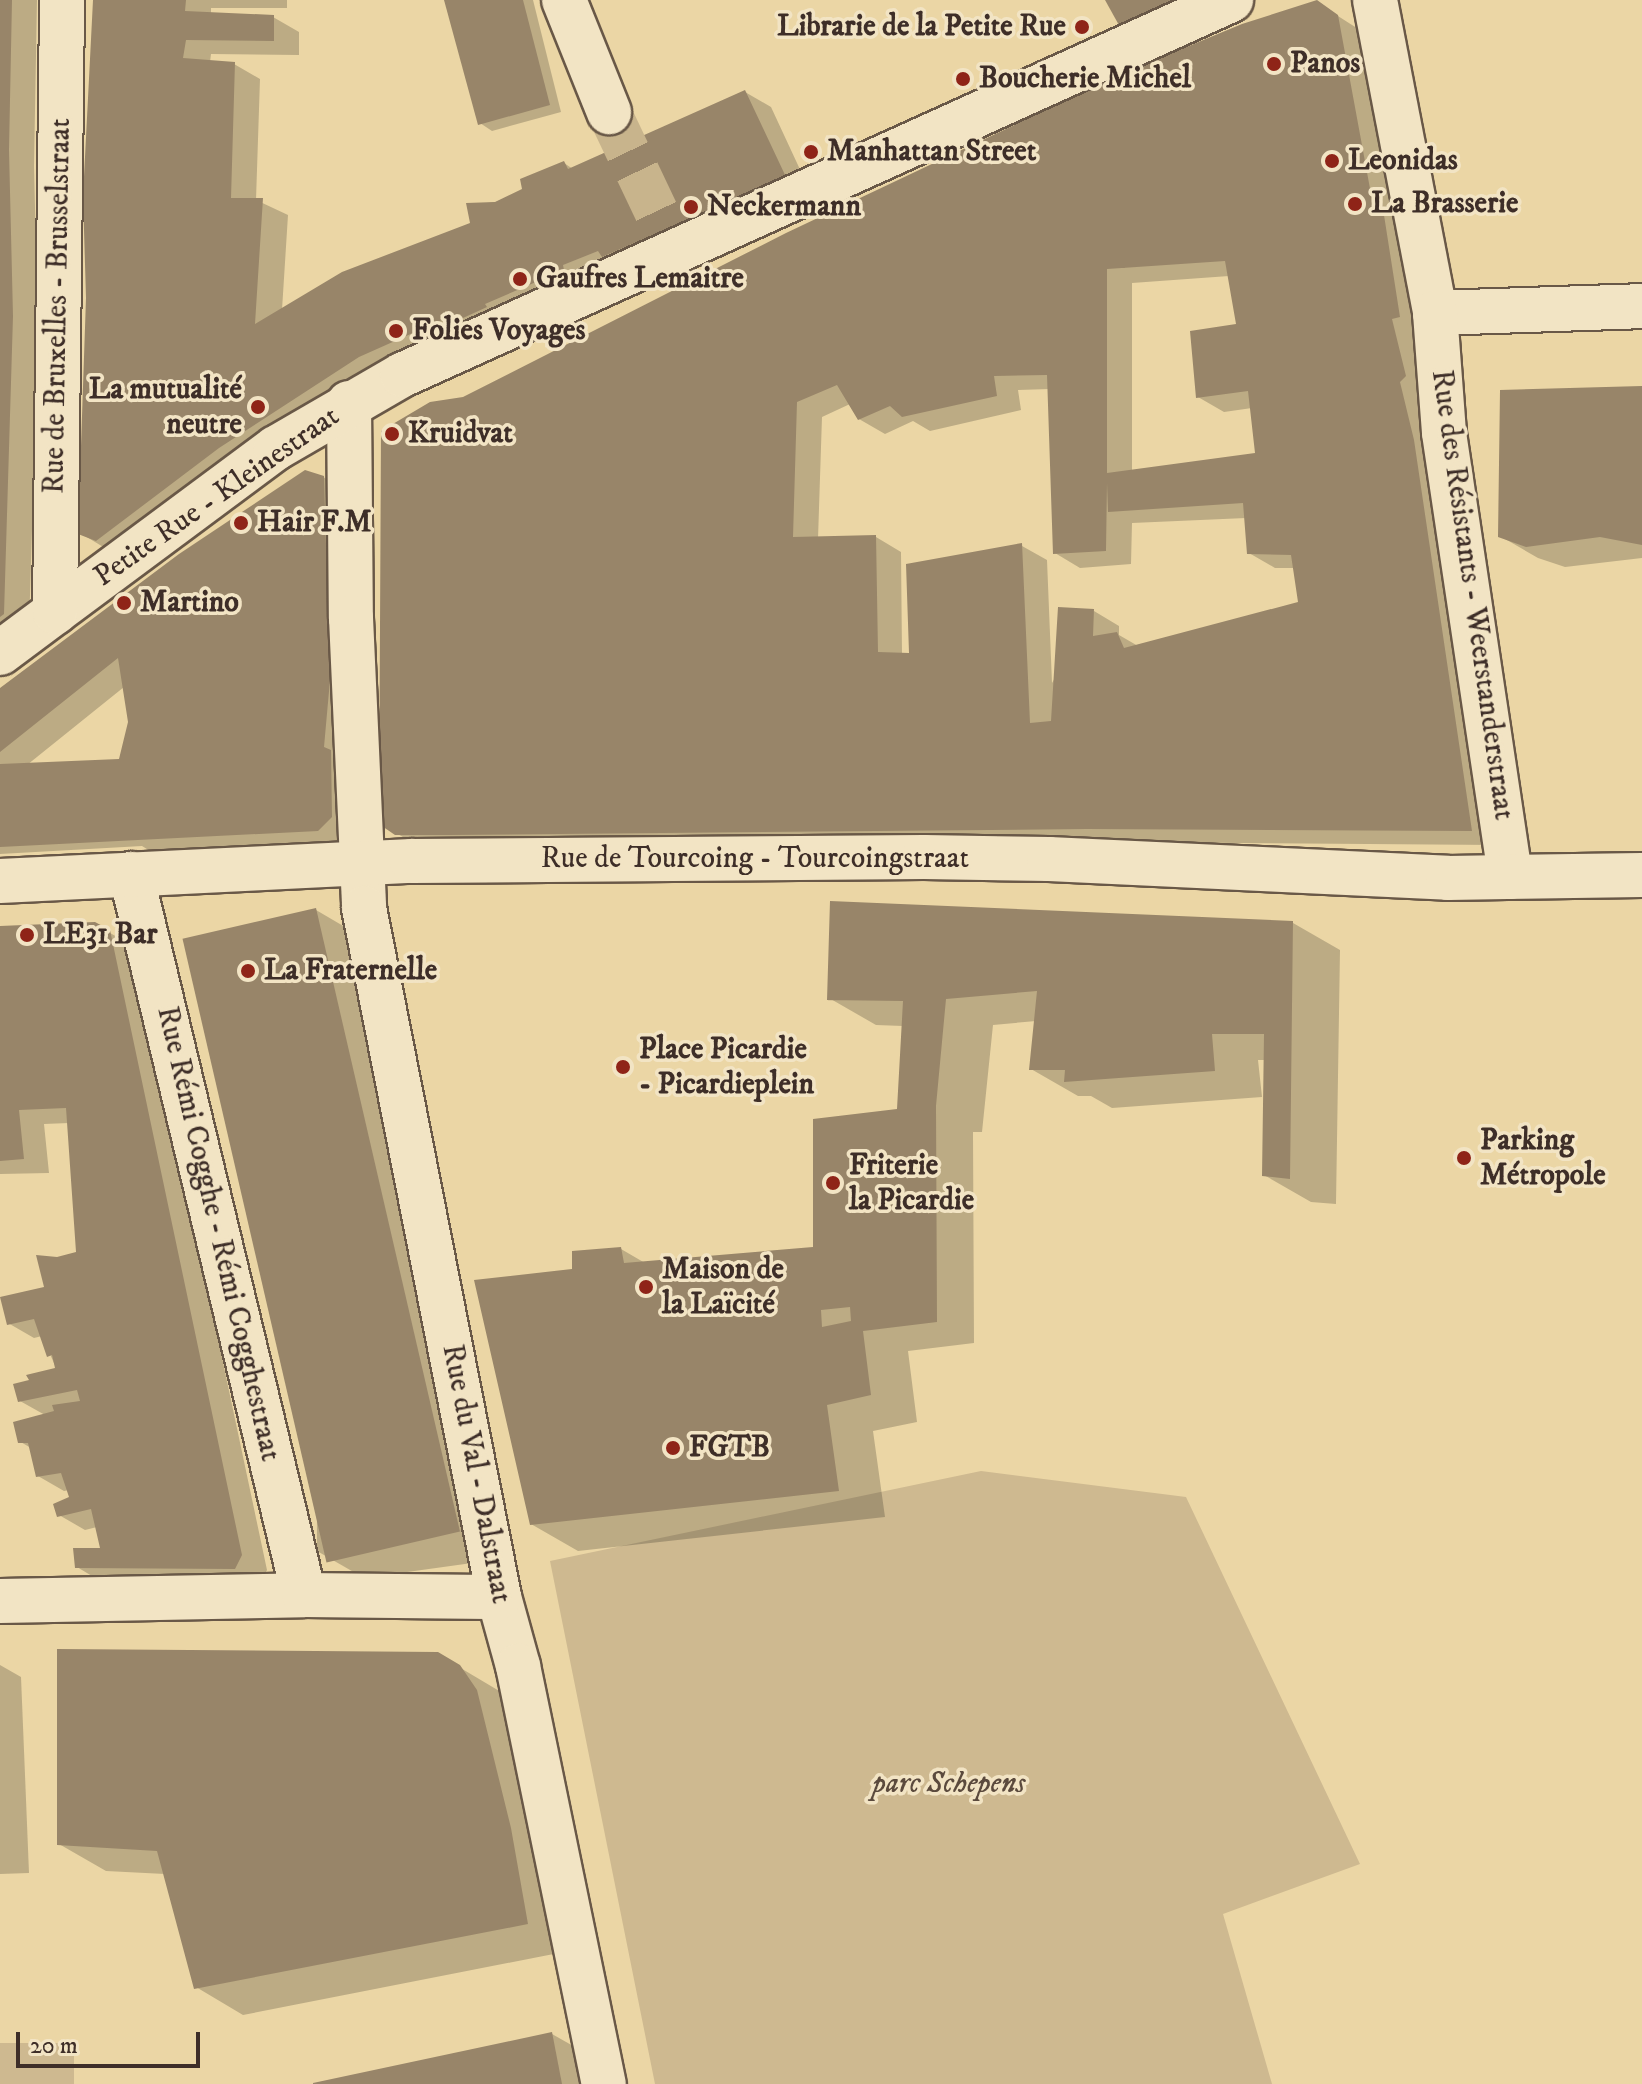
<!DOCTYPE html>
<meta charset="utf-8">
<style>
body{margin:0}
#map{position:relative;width:1642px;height:2084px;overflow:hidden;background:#ebd6a5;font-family:"IM FELL DW Pica",serif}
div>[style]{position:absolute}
.green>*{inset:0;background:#ceb990;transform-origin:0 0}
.shadow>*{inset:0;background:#0003}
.building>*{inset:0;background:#988569;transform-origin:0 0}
.pedestrian-tunnel>*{height:44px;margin-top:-22px;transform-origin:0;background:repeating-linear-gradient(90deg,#c8b48c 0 44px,transparent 0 66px)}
.roads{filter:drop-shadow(2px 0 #695847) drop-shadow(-2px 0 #695847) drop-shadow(0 2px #695847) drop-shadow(0 -2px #695847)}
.pedestrian>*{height:44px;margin:-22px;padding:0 22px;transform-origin:22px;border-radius:22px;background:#f2e4c4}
.minor>*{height:44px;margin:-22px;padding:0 22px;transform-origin:22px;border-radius:22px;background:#f2e4c4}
.tertiary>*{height:44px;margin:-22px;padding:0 22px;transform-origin:22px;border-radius:22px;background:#f2e4c4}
.dots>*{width:22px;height:22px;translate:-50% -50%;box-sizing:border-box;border:4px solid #f2e4c4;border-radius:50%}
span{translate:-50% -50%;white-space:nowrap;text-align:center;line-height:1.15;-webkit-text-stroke:7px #f2e4c4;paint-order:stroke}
.poi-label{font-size:30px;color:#3e2e28;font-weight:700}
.right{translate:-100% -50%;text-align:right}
.left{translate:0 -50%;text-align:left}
.street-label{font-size:30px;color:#3e2e28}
.park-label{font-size:30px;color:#5b4a3d;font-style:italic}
.scale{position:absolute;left:16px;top:2032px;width:184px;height:36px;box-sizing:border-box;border:4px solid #3e2e28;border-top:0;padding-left:10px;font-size:24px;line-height:28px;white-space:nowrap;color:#3e2e28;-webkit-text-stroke:6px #f2e4c4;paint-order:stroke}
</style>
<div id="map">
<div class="green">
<i style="clip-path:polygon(981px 1471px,1186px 1497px,1360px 1864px,1223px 1914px,1272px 2084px,655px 2084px,550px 1561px)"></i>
<i style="left:0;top:2043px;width:74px;height:41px"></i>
</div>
<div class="shadow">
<i style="clip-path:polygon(0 0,37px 0,34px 166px,38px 332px,29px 628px,0 653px)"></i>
<i style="clip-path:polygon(96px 0,287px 0,287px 8px,211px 8px,211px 14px,273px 17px,299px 32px,299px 55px,211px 54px,210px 62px,234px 64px,260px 79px,256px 200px,288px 215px,282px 310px,475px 229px,469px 205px,496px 202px,524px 190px,564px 163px,573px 169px,745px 92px,771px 107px,810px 191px,105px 548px,80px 533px)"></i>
<i style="clip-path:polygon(446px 0,533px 0,561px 112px,492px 131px,480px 123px)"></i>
<i style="clip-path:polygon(1108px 0,1222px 0,1147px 41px)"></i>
<i style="clip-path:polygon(evenodd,1316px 2px,1363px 32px,1406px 213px,1497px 845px,1114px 842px,422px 848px,396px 833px,464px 399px,1316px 2px,1229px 276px,1238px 326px,1198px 397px,1224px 412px,1252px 408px,1257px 455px,1132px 471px,1132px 283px,1229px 276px,1316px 2px,1050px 389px,1055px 553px,1080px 568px,1131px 564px,1132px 523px,1246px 518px,1249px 553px,1275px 568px,1295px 568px,1300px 604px,1138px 646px,1119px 635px,1119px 626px,1094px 611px,1052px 683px,1047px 560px,1022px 546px,911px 655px,902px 655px,901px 552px,876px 537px,818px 539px,822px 417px,850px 404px,859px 419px,885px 434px,913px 421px,930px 431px,1021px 410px,1018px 390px,1050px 389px)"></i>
<i style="clip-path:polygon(1642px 388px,1642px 558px,1565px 567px,1538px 558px,1500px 536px)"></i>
<i style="clip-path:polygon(evenodd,323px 477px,349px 492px,344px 844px,155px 854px,142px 846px,0 854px,0 690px,323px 477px,124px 687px,130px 722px,119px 761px,27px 765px,124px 687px)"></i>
<i style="clip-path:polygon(316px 910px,362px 937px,501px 1559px,364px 1578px,317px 1551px)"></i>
<i style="clip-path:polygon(1293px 923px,1340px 950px,1336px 1204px,1311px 1202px,1264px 1175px,1266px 1060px,1258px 1060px,1262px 1097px,1112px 1108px,1091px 1096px,1078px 1096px,1031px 1069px,1036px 1021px,993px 1025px,982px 1132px,973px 1132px,974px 1343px,908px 1351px,917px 1422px,873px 1431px,885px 1517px,578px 1551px,531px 1524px,574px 1271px,621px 1249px,645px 1263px,815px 1249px,904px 1111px,903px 1026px,876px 1025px,829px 998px)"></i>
<i style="clip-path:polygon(94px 924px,135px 947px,267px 1570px,261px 1582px,102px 1582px,77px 1567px,103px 1550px,97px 1527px,85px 1530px,59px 1515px,72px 1498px,69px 1490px,64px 1491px,38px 1476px,31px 1448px,19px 1441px,45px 1415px,20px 1401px,57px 1370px,42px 1336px,34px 1338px,8px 1323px,47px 1288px,57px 1259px,79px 1253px,69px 1123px,44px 1124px,49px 1173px,0 1174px,0 928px)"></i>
<i style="clip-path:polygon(437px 1654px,506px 1695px,574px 1950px,243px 2015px,196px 1987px,165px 1874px,106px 1871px,59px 1844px)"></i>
<i style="clip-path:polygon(0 1665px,21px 1677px,29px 1873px,0 1874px)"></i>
<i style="clip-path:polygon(552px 2034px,589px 2055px,594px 2084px,316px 2084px)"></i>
</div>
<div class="building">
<i style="clip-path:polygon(0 0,12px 0,9px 150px,13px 316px,4px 614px,0 617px)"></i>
<i style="clip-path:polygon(93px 0,186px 0,185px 11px,274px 15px,274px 41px,186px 40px,183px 58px,235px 62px,231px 198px,263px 198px,255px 324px,342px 272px,470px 223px,466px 203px,495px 202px,522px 189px,520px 179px,564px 161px,568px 169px,745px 90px,786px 177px,602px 257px,598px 251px,563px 265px,564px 270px,485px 304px,487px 307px,463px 318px,460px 314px,451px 316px,359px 357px,219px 448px,96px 541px,78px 534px,86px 298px,83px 196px)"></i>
<i style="clip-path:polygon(444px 0,523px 0,550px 105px,478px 125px)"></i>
<i style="clip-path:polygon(1105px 0,1171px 0,1120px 27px)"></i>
<i style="clip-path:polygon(evenodd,1317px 0,1338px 15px,1371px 194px,1381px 196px,1400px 317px,1392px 319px,1406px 376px,1400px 382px,1414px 440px,1472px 831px,1087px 829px,448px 835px,395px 835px,379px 824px,381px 431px,430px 402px,463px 397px,786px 233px,1126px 72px,1242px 24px,1317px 0,1225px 261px,1236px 324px,1190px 331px,1196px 398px,1248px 391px,1255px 453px,1107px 473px,1107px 269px,1225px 261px,1317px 0,1047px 375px,1053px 554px,1106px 551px,1107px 483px,1108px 512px,1243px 503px,1247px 554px,1291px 555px,1298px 602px,1124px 648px,1117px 632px,1093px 636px,1094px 609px,1058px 607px,1051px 721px,1030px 723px,1022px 543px,906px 564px,909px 653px,878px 652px,876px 535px,793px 537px,797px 402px,837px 385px,858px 420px,890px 406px,902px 417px,997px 396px,994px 376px,1047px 375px)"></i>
<i style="clip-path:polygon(1642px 386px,1642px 545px,1600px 537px,1526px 547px,1498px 537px,1500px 390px)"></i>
<i style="clip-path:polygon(305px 470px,324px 476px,330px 680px,324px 747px,331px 750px,332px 817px,318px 831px,0 847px,0 764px,119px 759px,128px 722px,118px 658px,0 752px,0 688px,179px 554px)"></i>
<i style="clip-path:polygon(evenodd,830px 901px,1293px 921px,1290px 1179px,1262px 1176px,1264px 1034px,1212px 1034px,1215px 1071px,1064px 1082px,1065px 1070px,1029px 1070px,1037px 991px,946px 999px,936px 1106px,937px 1322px,863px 1331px,871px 1395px,827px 1405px,839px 1491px,530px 1525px,474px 1280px,572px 1269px,572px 1251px,621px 1247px,624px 1263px,813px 1247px,813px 1119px,897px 1109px,903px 1001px,827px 1000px,830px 901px,850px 1307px,851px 1321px,822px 1327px,821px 1310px,850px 1307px)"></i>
<i style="left:316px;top:908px;width:640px;height:137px;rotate:77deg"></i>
<i style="clip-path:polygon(95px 922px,110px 930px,242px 1555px,235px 1569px,75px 1568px,73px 1548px,100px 1548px,91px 1509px,57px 1517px,53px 1504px,69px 1497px,61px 1473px,36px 1477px,28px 1443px,18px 1443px,13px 1422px,54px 1411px,52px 1405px,80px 1401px,77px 1390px,18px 1402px,13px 1384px,29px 1380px,26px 1375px,55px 1368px,52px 1355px,47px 1357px,34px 1319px,7px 1325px,0 1297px,44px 1287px,36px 1255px,57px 1257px,76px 1252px,66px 1108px,19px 1110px,24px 1159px,0 1161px,0 926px)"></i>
<i style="clip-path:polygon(57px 1649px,438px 1652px,460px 1665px,477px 1690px,511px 1828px,528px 1924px,194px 1989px,157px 1851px,57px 1845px)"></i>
<i style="clip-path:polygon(552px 2032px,562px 2084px,313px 2084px,313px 2083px)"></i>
</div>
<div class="pedestrian-tunnel">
<i style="left:609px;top:112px;width:154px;rotate:64.6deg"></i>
</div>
<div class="roads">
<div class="pedestrian">
<i style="left:564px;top:0;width:121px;rotate:68.1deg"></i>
<i style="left:1375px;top:0;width:319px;rotate:79.1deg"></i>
<i style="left:1435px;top:313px;width:207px;rotate:-1.9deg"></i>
<i style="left:1435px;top:313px;width:120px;rotate:85.7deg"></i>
<i style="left:1444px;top:433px;width:449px;rotate:81.5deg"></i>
<i style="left:349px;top:403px;width:215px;rotate:89.5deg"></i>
<i style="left:55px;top:612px;width:275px;rotate:-36.6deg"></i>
<i style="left:276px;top:448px;width:146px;rotate:-30.1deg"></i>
<i style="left:402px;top:375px;width:910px;rotate:-24.34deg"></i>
</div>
<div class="minor">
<i style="left:351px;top:618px;width:290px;rotate:87.4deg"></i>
<i style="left:364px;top:908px;width:702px;rotate:78.91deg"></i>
<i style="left:499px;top:1597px;width:72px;rotate:74.6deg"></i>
<i style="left:518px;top:1666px;width:427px;rotate:78.4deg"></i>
<i style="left:0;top:653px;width:69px;rotate:-36.7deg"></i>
<i style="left:55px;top:612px;width:612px;rotate:-89.34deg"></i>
<i style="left:131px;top:874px;width:741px;rotate:76.51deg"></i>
<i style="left:0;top:1601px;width:304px;rotate:-1.1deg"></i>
<i style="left:304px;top:1595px;width:195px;rotate:0.6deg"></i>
</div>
<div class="tertiary">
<i style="left:0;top:881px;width:412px;rotate:-2.8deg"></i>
<i style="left:412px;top:861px;width:512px;rotate:-0.45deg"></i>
<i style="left:924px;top:857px;width:125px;rotate:0.9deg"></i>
<i style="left:1049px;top:859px;width:399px;rotate:2.7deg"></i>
<i style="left:1448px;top:878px;width:194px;rotate:-0.9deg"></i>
</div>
</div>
<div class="dots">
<i style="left:1082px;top:27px;background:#8f2418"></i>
<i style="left:1274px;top:64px;background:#8f2418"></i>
<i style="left:963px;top:79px;background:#8f2418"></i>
<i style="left:811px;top:152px;background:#8f2418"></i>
<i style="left:1332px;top:161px;background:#8f2418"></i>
<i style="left:1355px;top:204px;background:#8f2418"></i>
<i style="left:691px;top:207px;background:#8f2418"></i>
<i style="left:520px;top:279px;background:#8f2418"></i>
<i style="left:396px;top:331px;background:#8f2418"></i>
<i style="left:258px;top:407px;background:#8f2418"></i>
<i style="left:392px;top:434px;background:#8f2418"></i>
<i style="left:241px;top:523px;background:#8f2418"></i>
<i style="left:124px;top:603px;background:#8f2418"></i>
<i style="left:27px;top:935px;background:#8f2418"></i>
<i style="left:248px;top:971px;background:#8f2418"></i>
<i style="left:623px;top:1067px;background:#8f2418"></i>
<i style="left:1464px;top:1158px;background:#8f2418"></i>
<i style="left:833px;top:1183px;background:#8f2418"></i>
<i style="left:646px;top:1287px;background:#8f2418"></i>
<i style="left:673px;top:1448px;background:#8f2418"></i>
</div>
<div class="poi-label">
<span class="right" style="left:1066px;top:27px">Librarie de la Petite Rue</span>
<span class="left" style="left:1290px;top:64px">Panos</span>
<span class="left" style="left:979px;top:79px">Boucherie Michel</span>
<span class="left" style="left:827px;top:152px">Manhattan Street</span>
<span class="left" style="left:1348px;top:161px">Leonidas</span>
<span class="left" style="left:1371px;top:204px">La Brasserie</span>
<span class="left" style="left:707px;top:207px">Neckermann</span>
<span class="left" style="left:536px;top:279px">Gaufres Lemaitre</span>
<span class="left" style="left:412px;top:331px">Folies Voyages</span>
<span class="right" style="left:242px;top:407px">La mutualité<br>neutre</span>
<span class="left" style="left:408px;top:434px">Kruidvat</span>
<span class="left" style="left:257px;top:523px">Hair F.M</span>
<span class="left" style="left:140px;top:603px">Martino</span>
<span class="left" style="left:43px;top:935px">LE31 Bar</span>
<span class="left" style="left:264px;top:971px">La Fraternelle</span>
<span class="left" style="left:639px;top:1067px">Place Picardie<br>- Picardieplein</span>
<span class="left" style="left:1480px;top:1158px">Parking<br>Métropole</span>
<span class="left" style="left:849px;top:1183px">Friterie<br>la Picardie</span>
<span class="left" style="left:662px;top:1287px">Maison de<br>la Laïcité</span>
<span class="left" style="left:689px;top:1448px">FGTB</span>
</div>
<div class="street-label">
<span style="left:58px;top:306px;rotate:-89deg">Rue de Bruxelles - Brusselstraat</span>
<span style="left:217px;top:497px;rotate:-35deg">Petite Rue - Kleinestraat</span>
<span style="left:1472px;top:595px;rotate:82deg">Rue des Résistants - Weerstanderstraat</span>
<span style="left:755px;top:859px">Rue de Tourcoing - Tourcoingstraat</span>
<span style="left:218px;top:1234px;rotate:77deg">Rue Rémi Cogghe - Rémi Cogghestraat</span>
<span style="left:476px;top:1474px;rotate:79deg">Rue du Val - Dalstraat</span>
</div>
<div class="park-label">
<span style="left:949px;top:1784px">parc Schepens</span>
</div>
<div class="scale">20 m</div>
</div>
